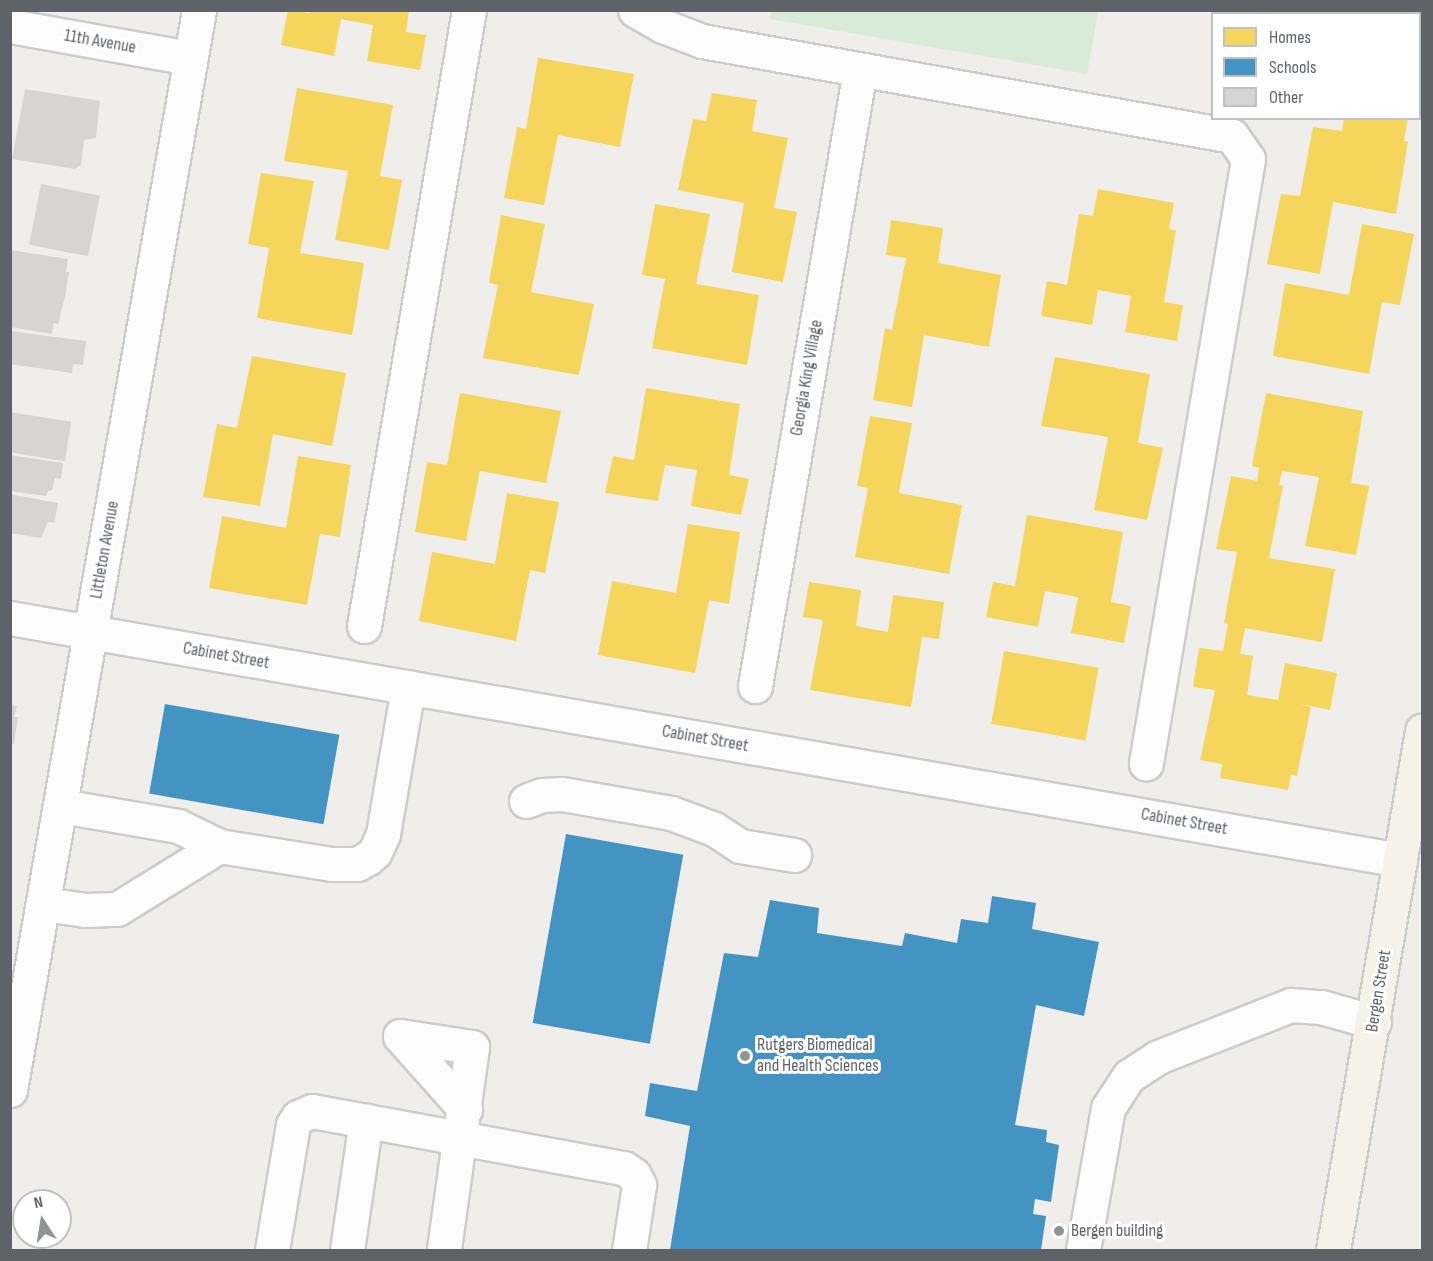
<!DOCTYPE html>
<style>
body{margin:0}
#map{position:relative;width:1433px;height:1261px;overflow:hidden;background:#efeeea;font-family:"Sofia Sans Condensed",sans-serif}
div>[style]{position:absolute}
.green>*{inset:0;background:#d8ebd6}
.homes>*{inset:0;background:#f6d55c;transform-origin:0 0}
.schools>*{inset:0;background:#4393c3;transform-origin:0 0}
.building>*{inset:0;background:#d6d5d3;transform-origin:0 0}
.roads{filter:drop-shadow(2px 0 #cbcccc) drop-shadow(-2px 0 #cbcccc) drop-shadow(0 2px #cbcccc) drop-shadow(0 -2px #cbcccc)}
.minor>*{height:33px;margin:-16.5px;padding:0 16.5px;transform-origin:16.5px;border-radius:16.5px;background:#fdfcfc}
.major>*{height:33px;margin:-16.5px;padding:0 16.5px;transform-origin:16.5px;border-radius:16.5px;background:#f4f2e9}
.dots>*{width:16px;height:16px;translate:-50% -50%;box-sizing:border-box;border:3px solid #fff;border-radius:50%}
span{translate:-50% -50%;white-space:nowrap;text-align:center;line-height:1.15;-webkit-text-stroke:6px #fff;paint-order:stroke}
.street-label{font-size:18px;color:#5f6368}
.poi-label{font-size:18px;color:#5f6368}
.left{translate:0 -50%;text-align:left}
.frame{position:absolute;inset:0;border:12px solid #5f6368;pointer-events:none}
.legend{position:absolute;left:1211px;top:12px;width:210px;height:108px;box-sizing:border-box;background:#fff;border:2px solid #bfc1c3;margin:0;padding:8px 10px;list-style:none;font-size:18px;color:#5f6368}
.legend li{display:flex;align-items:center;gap:12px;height:30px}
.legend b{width:30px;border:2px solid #bfc1c3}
.north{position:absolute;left:12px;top:1189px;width:60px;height:60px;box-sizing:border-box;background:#fff;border:2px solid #bfc1c3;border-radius:50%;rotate:348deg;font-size:16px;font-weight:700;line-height:24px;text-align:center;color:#5f6368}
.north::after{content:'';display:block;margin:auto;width:21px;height:27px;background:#919496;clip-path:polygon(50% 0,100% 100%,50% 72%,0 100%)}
</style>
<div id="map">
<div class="green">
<i style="clip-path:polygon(772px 10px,1098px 10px,1098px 11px,1087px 74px,770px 19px)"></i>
</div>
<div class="homes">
<i style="clip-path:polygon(288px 10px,309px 13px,310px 10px,409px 10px,406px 32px,426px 35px,420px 70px,367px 61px,373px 25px,341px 19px,334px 56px,281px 45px)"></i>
<i style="clip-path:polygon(538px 58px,634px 74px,620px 147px,558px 135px,544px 205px,504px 198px,517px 127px,526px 129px)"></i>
<i style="clip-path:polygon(297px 88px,393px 105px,380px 176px,402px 180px,389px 250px,335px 240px,348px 171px,284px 161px)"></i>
<i style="clip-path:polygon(712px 93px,757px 100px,752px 131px,788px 138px,774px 208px,797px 212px,783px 282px,732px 272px,744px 203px,678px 190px,693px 119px,706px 121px)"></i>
<i style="clip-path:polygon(1344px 118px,1408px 118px,1404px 141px,1408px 142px,1396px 214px,1333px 202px,1320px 274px,1267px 264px,1281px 194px,1300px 196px,1313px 127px,1342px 131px)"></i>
<i style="clip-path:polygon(261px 173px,314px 181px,300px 253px,364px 263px,352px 335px,257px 318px,269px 248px,248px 244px)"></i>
<i style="clip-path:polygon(1098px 189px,1174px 203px,1169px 229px,1176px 230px,1164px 302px,1183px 305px,1177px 341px,1125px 332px,1131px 296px,1098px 290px,1092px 325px,1041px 316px,1047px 281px,1067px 285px,1079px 214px,1093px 216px)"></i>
<i style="clip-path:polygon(655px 204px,710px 214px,696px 284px,759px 295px,747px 365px,652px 348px,665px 279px,642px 275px)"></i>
<i style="clip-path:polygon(501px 215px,545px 224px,531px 292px,594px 304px,579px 375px,483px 358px,498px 285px,489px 283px)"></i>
<i style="clip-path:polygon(891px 220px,943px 228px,938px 263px,1001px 275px,989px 347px,924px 335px,912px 407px,873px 400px,885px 328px,892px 330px,906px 258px,886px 255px)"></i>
<i style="clip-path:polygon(1362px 224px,1414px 234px,1400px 305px,1382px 302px,1369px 374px,1273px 356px,1285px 283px,1349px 295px)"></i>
<i style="clip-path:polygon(252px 356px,346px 373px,332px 446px,273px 434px,260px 506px,203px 497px,217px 424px,237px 428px)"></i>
<i style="clip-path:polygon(1055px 357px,1150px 374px,1138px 443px,1163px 448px,1147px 520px,1094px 510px,1108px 437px,1041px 426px)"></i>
<i style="clip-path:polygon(646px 388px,740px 404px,729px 475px,749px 479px,741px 515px,691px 506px,697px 470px,665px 465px,658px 501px,605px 493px,613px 456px,634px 460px)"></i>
<i style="clip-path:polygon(460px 393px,561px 411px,546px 483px,480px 471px,466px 541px,415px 532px,427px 462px,447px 465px)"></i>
<i style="clip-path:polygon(1266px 393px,1363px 411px,1351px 483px,1369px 486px,1356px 555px,1305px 546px,1319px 477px,1282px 471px,1279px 485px,1283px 486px,1269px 558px,1335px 569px,1322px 642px,1245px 628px,1240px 654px,1253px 656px,1247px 695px,1278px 700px,1285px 663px,1337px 673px,1330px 710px,1300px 704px,1311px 707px,1297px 776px,1291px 775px,1288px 790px,1220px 778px,1222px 764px,1200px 760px,1215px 690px,1193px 687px,1199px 648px,1223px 651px,1228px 624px,1224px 623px,1237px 552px,1216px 549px,1231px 476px,1257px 481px,1259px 468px,1252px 466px)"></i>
<i style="clip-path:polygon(870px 416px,912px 423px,899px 493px,962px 505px,949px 574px,855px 557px,868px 488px,857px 486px)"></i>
<i style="clip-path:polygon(298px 456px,351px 465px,340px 537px,320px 534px,307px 605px,209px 588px,222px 516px,286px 528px)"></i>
<i style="clip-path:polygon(507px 493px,559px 502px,545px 573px,530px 570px,516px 641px,419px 621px,432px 552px,495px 564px)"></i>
<i style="clip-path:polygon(1027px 515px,1123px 532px,1111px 602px,1131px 606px,1124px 643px,1071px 633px,1078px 597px,1045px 591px,1038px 627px,986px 617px,993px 582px,1015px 586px)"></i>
<i style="clip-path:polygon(688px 524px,740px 532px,729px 604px,709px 600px,695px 673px,598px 655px,612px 581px,676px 593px)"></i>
<i style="clip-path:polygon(809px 582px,861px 590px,856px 626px,888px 632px,893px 595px,944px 602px,939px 639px,922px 637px,911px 707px,810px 690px,823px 620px,803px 617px)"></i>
<i style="left:1004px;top:651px;width:96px;height:74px;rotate:10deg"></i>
</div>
<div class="schools">
<i style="left:165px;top:704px;width:177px;height:91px;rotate:10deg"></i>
<i style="left:566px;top:834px;width:119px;height:192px;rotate:10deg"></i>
<i style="clip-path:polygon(992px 896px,1036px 903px,1032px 929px,1099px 942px,1084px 1016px,1036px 1005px,1015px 1125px,1047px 1130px,1046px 1142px,1059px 1145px,1051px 1202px,1035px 1199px,1033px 1214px,1046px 1216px,1041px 1250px,670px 1250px,690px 1126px,645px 1116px,650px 1083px,697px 1091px,724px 953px,758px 957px,770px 900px,819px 908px,817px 933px,902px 946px,905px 933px,957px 943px,961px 919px,988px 923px)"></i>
</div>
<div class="building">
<i style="clip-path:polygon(25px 89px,100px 101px,96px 138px,84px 140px,81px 165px,75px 169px,12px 159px)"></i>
<i style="left:41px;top:184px;width:60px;height:62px;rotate:11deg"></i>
<i style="clip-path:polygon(10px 250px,68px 259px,66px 272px,69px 272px,65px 297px,58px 324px,54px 323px,52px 334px,10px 327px)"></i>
<i style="clip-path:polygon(10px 331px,86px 341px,83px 365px,73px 364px,72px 373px,10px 364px)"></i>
<i style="left:10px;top:412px;width:62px;height:40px;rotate:9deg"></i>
<i style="clip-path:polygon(10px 455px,63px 463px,61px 479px,55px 478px,52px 490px,48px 491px,46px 496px,10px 491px)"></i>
<i style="clip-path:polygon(10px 494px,58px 503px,54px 523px,48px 522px,41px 538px,10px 533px)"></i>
<i style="clip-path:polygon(10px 705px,17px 706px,14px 717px,18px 717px,14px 744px,10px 743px)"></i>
</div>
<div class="roads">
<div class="minor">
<i style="left:635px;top:10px;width:32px;rotate:30deg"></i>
<i style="left:663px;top:26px;width:42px;rotate:21deg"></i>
<i style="left:702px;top:41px;width:538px;rotate:10.16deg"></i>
<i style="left:1232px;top:136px;width:28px;rotate:55deg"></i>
<i style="left:1248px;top:159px;width:613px;rotate:99.59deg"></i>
<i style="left:1257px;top:10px;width:7px;rotate:34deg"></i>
<i style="left:1416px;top:14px;width:4px;rotate:-90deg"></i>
<i style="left:10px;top:26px;width:183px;rotate:10.1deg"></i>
<i style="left:1420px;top:39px;width:2px;rotate:27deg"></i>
<i style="left:10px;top:618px;width:1411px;rotate:9.88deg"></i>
<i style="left:364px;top:626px;width:625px;rotate:-80.33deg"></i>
<i style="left:755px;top:686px;width:625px;rotate:-80.33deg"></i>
<i style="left:526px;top:801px;width:17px;rotate:-21deg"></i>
<i style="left:542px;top:795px;width:20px;rotate:-3deg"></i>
<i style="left:562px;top:794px;width:111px;rotate:9.9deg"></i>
<i style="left:671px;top:813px;width:46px;rotate:20.4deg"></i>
<i style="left:714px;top:829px;width:31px;rotate:33deg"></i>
<i style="left:740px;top:846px;width:55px;rotate:9.5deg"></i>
<i style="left:61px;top:806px;width:119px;rotate:9.7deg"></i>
<i style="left:178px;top:826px;width:46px;rotate:26deg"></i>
<i style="left:44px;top:904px;width:41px;rotate:8.3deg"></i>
<i style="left:85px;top:910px;width:32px;rotate:-2deg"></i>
<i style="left:117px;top:909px;width:120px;rotate:-31.7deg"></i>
<i style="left:219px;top:846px;width:114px;rotate:9.1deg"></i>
<i style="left:332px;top:864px;width:25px"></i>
<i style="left:357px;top:864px;width:13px;rotate:-29deg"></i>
<i style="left:368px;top:858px;width:9px;rotate:-41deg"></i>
<i style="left:375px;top:852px;width:20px;rotate:-66deg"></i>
<i style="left:383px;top:834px;width:149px;rotate:-80.3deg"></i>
<i style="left:400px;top:1036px;width:73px;rotate:8.7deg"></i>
<i style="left:472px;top:1047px;width:205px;rotate:97.9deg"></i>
<i style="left:400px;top:1036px;width:98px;rotate:48.3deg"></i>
<i style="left:10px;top:1090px;width:1096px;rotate:-80.07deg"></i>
<i style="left:272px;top:1250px;width:127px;rotate:-80.5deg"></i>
<i style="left:293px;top:1125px;width:9px;rotate:-58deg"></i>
<i style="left:298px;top:1117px;width:15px;rotate:-23deg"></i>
<i style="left:312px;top:1111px;width:317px;rotate:10.4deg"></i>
<i style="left:624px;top:1168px;width:12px;rotate:35deg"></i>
<i style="left:634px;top:1175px;width:11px;rotate:63deg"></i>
<i style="left:639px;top:1185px;width:66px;rotate:98.7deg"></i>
<i style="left:347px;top:1250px;width:131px;rotate:-81.7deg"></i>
<i style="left:1083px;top:1250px;width:144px;rotate:-80deg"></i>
<i style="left:1108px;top:1108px;width:38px;rotate:-57deg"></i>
<i style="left:1129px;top:1076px;width:35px;rotate:-33deg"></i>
<i style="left:1158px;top:1057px;width:143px;rotate:-21.4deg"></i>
<i style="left:1291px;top:1005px;width:30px;rotate:4deg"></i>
<i style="left:1321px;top:1007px;width:55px;rotate:15.8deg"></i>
</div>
<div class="major">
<i style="left:1333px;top:1250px;width:527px;rotate:-80.27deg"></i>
</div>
</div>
<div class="dots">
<i style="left:745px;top:1056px;background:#919496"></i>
<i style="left:1059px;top:1231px;background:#919496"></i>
</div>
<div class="street-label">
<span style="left:100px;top:42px;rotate:10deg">11th Avenue</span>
<span style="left:807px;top:378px;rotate:-80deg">Georgia King Village</span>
<span style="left:105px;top:550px;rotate:-80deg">Littleton Avenue</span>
<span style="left:226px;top:656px;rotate:10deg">Cabinet Street</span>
<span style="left:705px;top:739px;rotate:10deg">Cabinet Street</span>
<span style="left:1184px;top:822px;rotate:10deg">Cabinet Street</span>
<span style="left:1379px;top:991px;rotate:-81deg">Bergen Street</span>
</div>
<div class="poi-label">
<span class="left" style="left:757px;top:1056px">Rutgers Biomedical<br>and Health Sciences</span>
<span class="left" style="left:1071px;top:1231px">Bergen building</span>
</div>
<div class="frame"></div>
<ul class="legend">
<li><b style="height:16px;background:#f6d55c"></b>Homes</li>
<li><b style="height:16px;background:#4393c3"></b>Schools</li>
<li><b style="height:16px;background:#d6d5d3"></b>Other</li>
</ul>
<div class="north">N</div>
</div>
